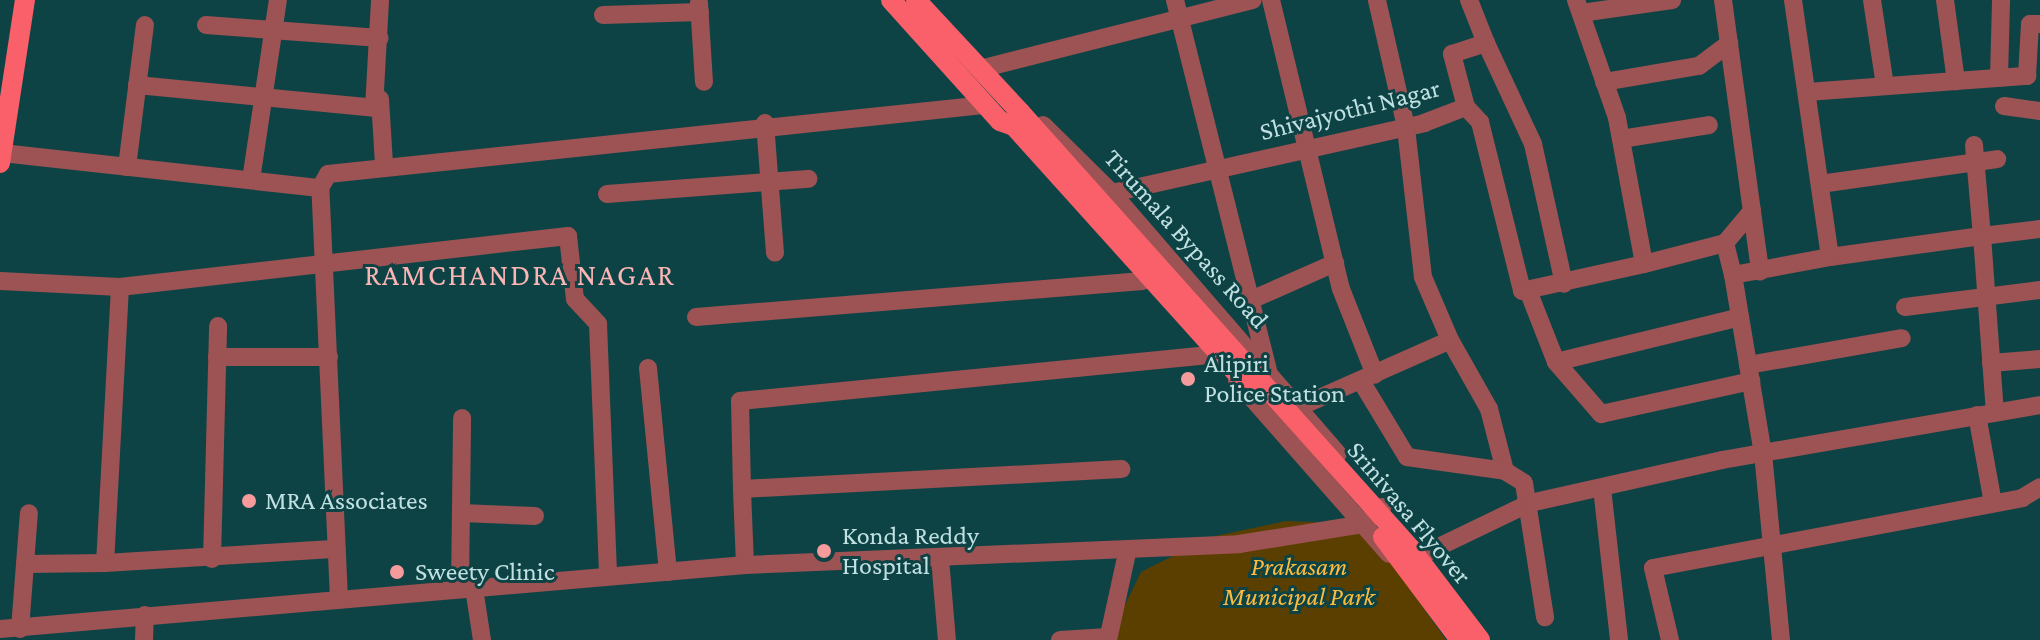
<!DOCTYPE html>
<style>
body{margin:0}
#map{position:relative;width:2040px;height:640px;overflow:hidden;background:#0e4345;font-family:"Crimson Pro",serif}
div>[style]{position:absolute}
.green>*{inset:0;background:#5b3f00}
.minor>*{height:18px;margin:-9px;padding:0 9px;transform-origin:9px;border-radius:9px;background:#9d5253}
.major>*{height:20px;margin:-10px;padding:0 10px;transform-origin:10px;border-radius:10px;background:#fa6069}
.major-bridge>*{height:20px;margin:-10px;padding:0 10px;transform-origin:10px;border-radius:10px;background:#fa6069}
.dots>*{width:22px;height:22px;translate:-50% -50%;box-sizing:border-box;border:4px solid #0e4345;border-radius:50%}
span{translate:-50% -50%;white-space:nowrap;text-align:center;line-height:1.15;-webkit-text-stroke:6px #0e4345;paint-order:stroke}
.street-label{font-size:26px;color:#c0e0e1}
.poi-label{font-size:26px;color:#c0e0e1}
.left{translate:0 -50%;text-align:left}
.park-label{font-size:26px;color:#fcbc3f;font-style:italic}
.quarter-label{font-size:30px;color:#fab5b4;letter-spacing:2px}
</style>
<div id="map">
<div class="green">
<i style="clip-path:polygon(1286px 521px,1364px 524px,1446px 640px,1108px 640px,1141px 572px,1211px 537px)"></i>
</div>
<div class="minor">
<i style="left:1175px;top:0;width:381px;rotate:75.9deg"></i>
<i style="left:1271px;top:0;width:297px;rotate:76.4deg"></i>
<i style="left:1341px;top:289px;width:92px;rotate:68.4deg"></i>
<i style="left:1576px;top:0;width:125px;rotate:70.8deg"></i>
<i style="left:1617px;top:118px;width:148px;rotate:79.5deg"></i>
<i style="left:1644px;top:264px;width:84px;rotate:-14.5deg"></i>
<i style="left:1725px;top:243px;width:33px;rotate:76deg"></i>
<i style="left:1723px;top:0;width:274px;rotate:82.2deg"></i>
<i style="left:1872px;top:0;width:87px;rotate:81.4deg"></i>
<i style="left:1945px;top:0;width:82px;rotate:82.3deg"></i>
<i style="left:699px;top:3px;width:79px;rotate:86.4deg"></i>
<i style="left:1581px;top:13px;width:92px;rotate:-8.1deg"></i>
<i style="left:603px;top:15px;width:97px;rotate:-1.8deg"></i>
<i style="left:206px;top:25px;width:174px;rotate:4.3deg"></i>
<i style="left:1486px;top:43px;width:111px;rotate:65deg"></i>
<i style="left:1533px;top:144px;width:143px;rotate:77.5deg"></i>
<i style="left:984px;top:68px;width:277px;rotate:-14.2deg"></i>
<i style="left:1999px;top:78px;width:78px;rotate:-88.5deg"></i>
<i style="left:1604px;top:82px;width:96px;rotate:-9.6deg"></i>
<i style="left:1699px;top:66px;width:38px;rotate:-37deg"></i>
<i style="left:137px;top:85px;width:238px;rotate:5.5deg"></i>
<i style="left:374px;top:108px;width:108px;rotate:-86.8deg"></i>
<i style="left:1807px;top:92px;width:221px;rotate:-4.2deg"></i>
<i style="left:2027px;top:76px;width:52px;rotate:-86.7deg"></i>
<i style="left:2030px;top:24px;width:10px"></i>
<i style="left:380px;top:99px;width:66px;rotate:86.5deg"></i>
<i style="left:2004px;top:106px;width:36px;rotate:8deg"></i>
<i style="left:1466px;top:107px;width:21px;rotate:47deg"></i>
<i style="left:1480px;top:122px;width:174px;rotate:76deg"></i>
<i style="left:1522px;top:291px;width:125px;rotate:-12.5deg"></i>
<i style="left:765px;top:123px;width:130px;rotate:85.6deg"></i>
<i style="left:1043px;top:125px;width:97px;rotate:44.6deg"></i>
<i style="left:1112px;top:193px;width:345px;rotate:49.1deg"></i>
<i style="left:1621px;top:139px;width:89px;rotate:-9deg"></i>
<i style="left:1974px;top:145px;width:91px;rotate:85deg"></i>
<i style="left:1982px;top:236px;width:58px;rotate:-6.9deg"></i>
<i style="left:2px;top:153px;width:320px;rotate:6.3deg"></i>
<i style="left:127px;top:167px;width:143px;rotate:-82.8deg"></i>
<i style="left:251px;top:180px;width:182px;rotate:-81.5deg"></i>
<i style="left:1820px;top:184px;width:179px;rotate:-8deg"></i>
<i style="left:1112px;top:193px;width:320px;rotate:-12.6deg"></i>
<i style="left:1424px;top:123px;width:45px;rotate:-20.9deg"></i>
<i style="left:1466px;top:107px;width:55px;rotate:-104.8deg"></i>
<i style="left:1452px;top:54px;width:36px;rotate:-18deg"></i>
<i style="left:1486px;top:43px;width:46px;rotate:-111.6deg"></i>
<i style="left:607px;top:194px;width:202px;rotate:-4.3deg"></i>
<i style="left:1725px;top:243px;width:42px;rotate:-49.8deg"></i>
<i style="left:1830px;top:257px;width:153px;rotate:-7.9deg"></i>
<i style="left:1982px;top:236px;width:176px;rotate:85.8deg"></i>
<i style="left:0;top:281px;width:120px;rotate:2.9deg"></i>
<i style="left:120px;top:287px;width:451px;rotate:-6.5deg"></i>
<i style="left:568px;top:236px;width:63px;rotate:83.7deg"></i>
<i style="left:575px;top:299px;width:34px;rotate:47deg"></i>
<i style="left:598px;top:324px;width:252px;rotate:87.7deg"></i>
<i style="left:120px;top:287px;width:276px;rotate:93.1deg"></i>
<i style="left:105px;top:563px;width:232px;rotate:-3.5deg"></i>
<i style="left:1529px;top:293px;width:74px;rotate:68.6deg"></i>
<i style="left:1556px;top:362px;width:69px;rotate:49.1deg"></i>
<i style="left:1601px;top:414px;width:154px;rotate:-12.4deg"></i>
<i style="left:1251px;top:300px;width:92px;rotate:-23.8deg"></i>
<i style="left:1905px;top:307px;width:136px;rotate:-7.2deg"></i>
<i style="left:696px;top:317px;width:448px;rotate:-4.6deg"></i>
<i style="left:1450px;top:340px;width:79px;rotate:60.5deg"></i>
<i style="left:1489px;top:409px;width:64px;rotate:75.5deg"></i>
<i style="left:217px;top:357px;width:112px"></i>
<i style="left:1556px;top:362px;width:189px;rotate:-13.7deg"></i>
<i style="left:1991px;top:363px;width:49px;rotate:-4.7deg"></i>
<i style="left:1748px;top:365px;width:156px;rotate:-9.9deg"></i>
<i style="left:648px;top:368px;width:205px;rotate:84.4deg"></i>
<i style="left:1237px;top:381px;width:230px;rotate:48.7deg"></i>
<i style="left:1361px;top:381px;width:89px;rotate:58.8deg"></i>
<i style="left:1407px;top:457px;width:99px;rotate:8.1deg"></i>
<i style="left:1505px;top:471px;width:22px;rotate:32deg"></i>
<i style="left:1524px;top:483px;width:136px;rotate:81.1deg"></i>
<i style="left:1299px;top:407px;width:165px;rotate:-23.9deg"></i>
<i style="left:1450px;top:340px;width:69px;rotate:-113.2deg"></i>
<i style="left:1423px;top:277px;width:151px;rotate:-96.5deg"></i>
<i style="left:1406px;top:127px;width:130px;rotate:-102.9deg"></i>
<i style="left:1977px;top:415px;width:89px;rotate:79.7deg"></i>
<i style="left:1602px;top:488px;width:153px;rotate:83.6deg"></i>
<i style="left:742px;top:489px;width:88px;rotate:-91.3deg"></i>
<i style="left:740px;top:401px;width:474px;rotate:-5.6deg"></i>
<i style="left:461px;top:513px;width:74px;rotate:2.3deg"></i>
<i style="left:1426px;top:553px;width:115px;rotate:-25.7deg"></i>
<i style="left:1530px;top:503px;width:197px;rotate:-12.6deg"></i>
<i style="left:1722px;top:460px;width:323px;rotate:-9.8deg"></i>
<i style="left:212px;top:559px;width:233px;rotate:-88.5deg"></i>
<i style="left:940px;top:559px;width:81px;rotate:85.1deg"></i>
<i style="left:25px;top:564px;width:80px;rotate:-0.7deg"></i>
<i style="left:745px;top:565px;width:76px;rotate:-92.3deg"></i>
<i style="left:742px;top:489px;width:380px;rotate:-3deg"></i>
<i style="left:474px;top:588px;width:53px;rotate:81.3deg"></i>
<i style="left:460px;top:589px;width:171px;rotate:-89.3deg"></i>
<i style="left:339px;top:599px;width:411px;rotate:-92.6deg"></i>
<i style="left:320px;top:188px;width:16px;rotate:-60deg"></i>
<i style="left:328px;top:174px;width:661px;rotate:-6deg"></i>
<i style="left:0;top:629px;width:748px;rotate:-4.91deg"></i>
<i style="left:745px;top:565px;width:494px;rotate:-2.4deg"></i>
<i style="left:1239px;top:544px;width:127px;rotate:-9.1deg"></i>
<i style="left:1364px;top:524px;width:25px;rotate:-43deg"></i>
<i style="left:20px;top:629px;width:116px;rotate:-85.6deg"></i>
<i style="left:144px;top:640px;width:25px;rotate:-88deg"></i>
<i style="left:1060px;top:640px;width:48px;rotate:-3.6deg"></i>
<i style="left:1108px;top:640px;width:89px;rotate:-77.7deg"></i>
<i style="left:1670px;top:640px;width:74px;rotate:-103.3deg"></i>
<i style="left:1653px;top:568px;width:376px;rotate:-10.7deg"></i>
<i style="left:2022px;top:498px;width:21px;rotate:-31deg"></i>
<i style="left:1781px;top:640px;width:187px;rotate:-95.5deg"></i>
<i style="left:1763px;top:454px;width:181px;rotate:-99.5deg"></i>
<i style="left:1733px;top:275px;width:99px;rotate:-10.5deg"></i>
<i style="left:1830px;top:257px;width:260px;rotate:-98.2deg"></i>
</div>
<div class="major">
<i style="left:891px;top:0;width:163px;rotate:48deg"></i>
<i style="left:1000px;top:121px;width:15px;rotate:20deg"></i>
<i style="left:916px;top:0;width:153px;rotate:47.1deg"></i>
<i style="left:0;top:163px;width:165px;rotate:-81.3deg"></i>
</div>
<div class="major-bridge">
<i style="left:1020px;top:112px;width:586px;rotate:48.18deg"></i>
<i style="left:1411px;top:549px;width:114px;rotate:52.8deg"></i>
<i style="left:1014px;top:126px;width:353px;rotate:48deg"></i>
<i style="left:1383px;top:537px;width:129px;rotate:53.2deg"></i>
</div>
<div class="dots">
<i style="left:1188px;top:379px;background:#f59b9b"></i>
<i style="left:249px;top:501px;background:#f59b9b"></i>
<i style="left:824px;top:551px;background:#f59b9b"></i>
<i style="left:397px;top:572px;background:#f59b9b"></i>
</div>
<div class="street-label">
<span style="left:1350px;top:110px;rotate:-14deg">Shivajyothi Nagar</span>
<span style="left:1186px;top:239px;rotate:48deg">Tirumala Bypass Road</span>
<span style="left:1409px;top:513px;rotate:50deg">Srinivasa Flyover</span>
</div>
<div class="poi-label">
<span class="left" style="left:1204px;top:379px">Alipiri<br>Police Station</span>
<span class="left" style="left:265px;top:501px">MRA Associates</span>
<span class="left" style="left:842px;top:551px">Konda Reddy<br>Hospital</span>
<span class="left" style="left:415px;top:572px">Sweety Clinic</span>
</div>
<div class="park-label">
<span style="left:1299px;top:582px">Prakasam<br>Municipal Park</span>
</div>
<div class="quarter-label">
<span style="left:520px;top:275px">RAMCHANDRA NAGAR</span>
</div>
</div>
